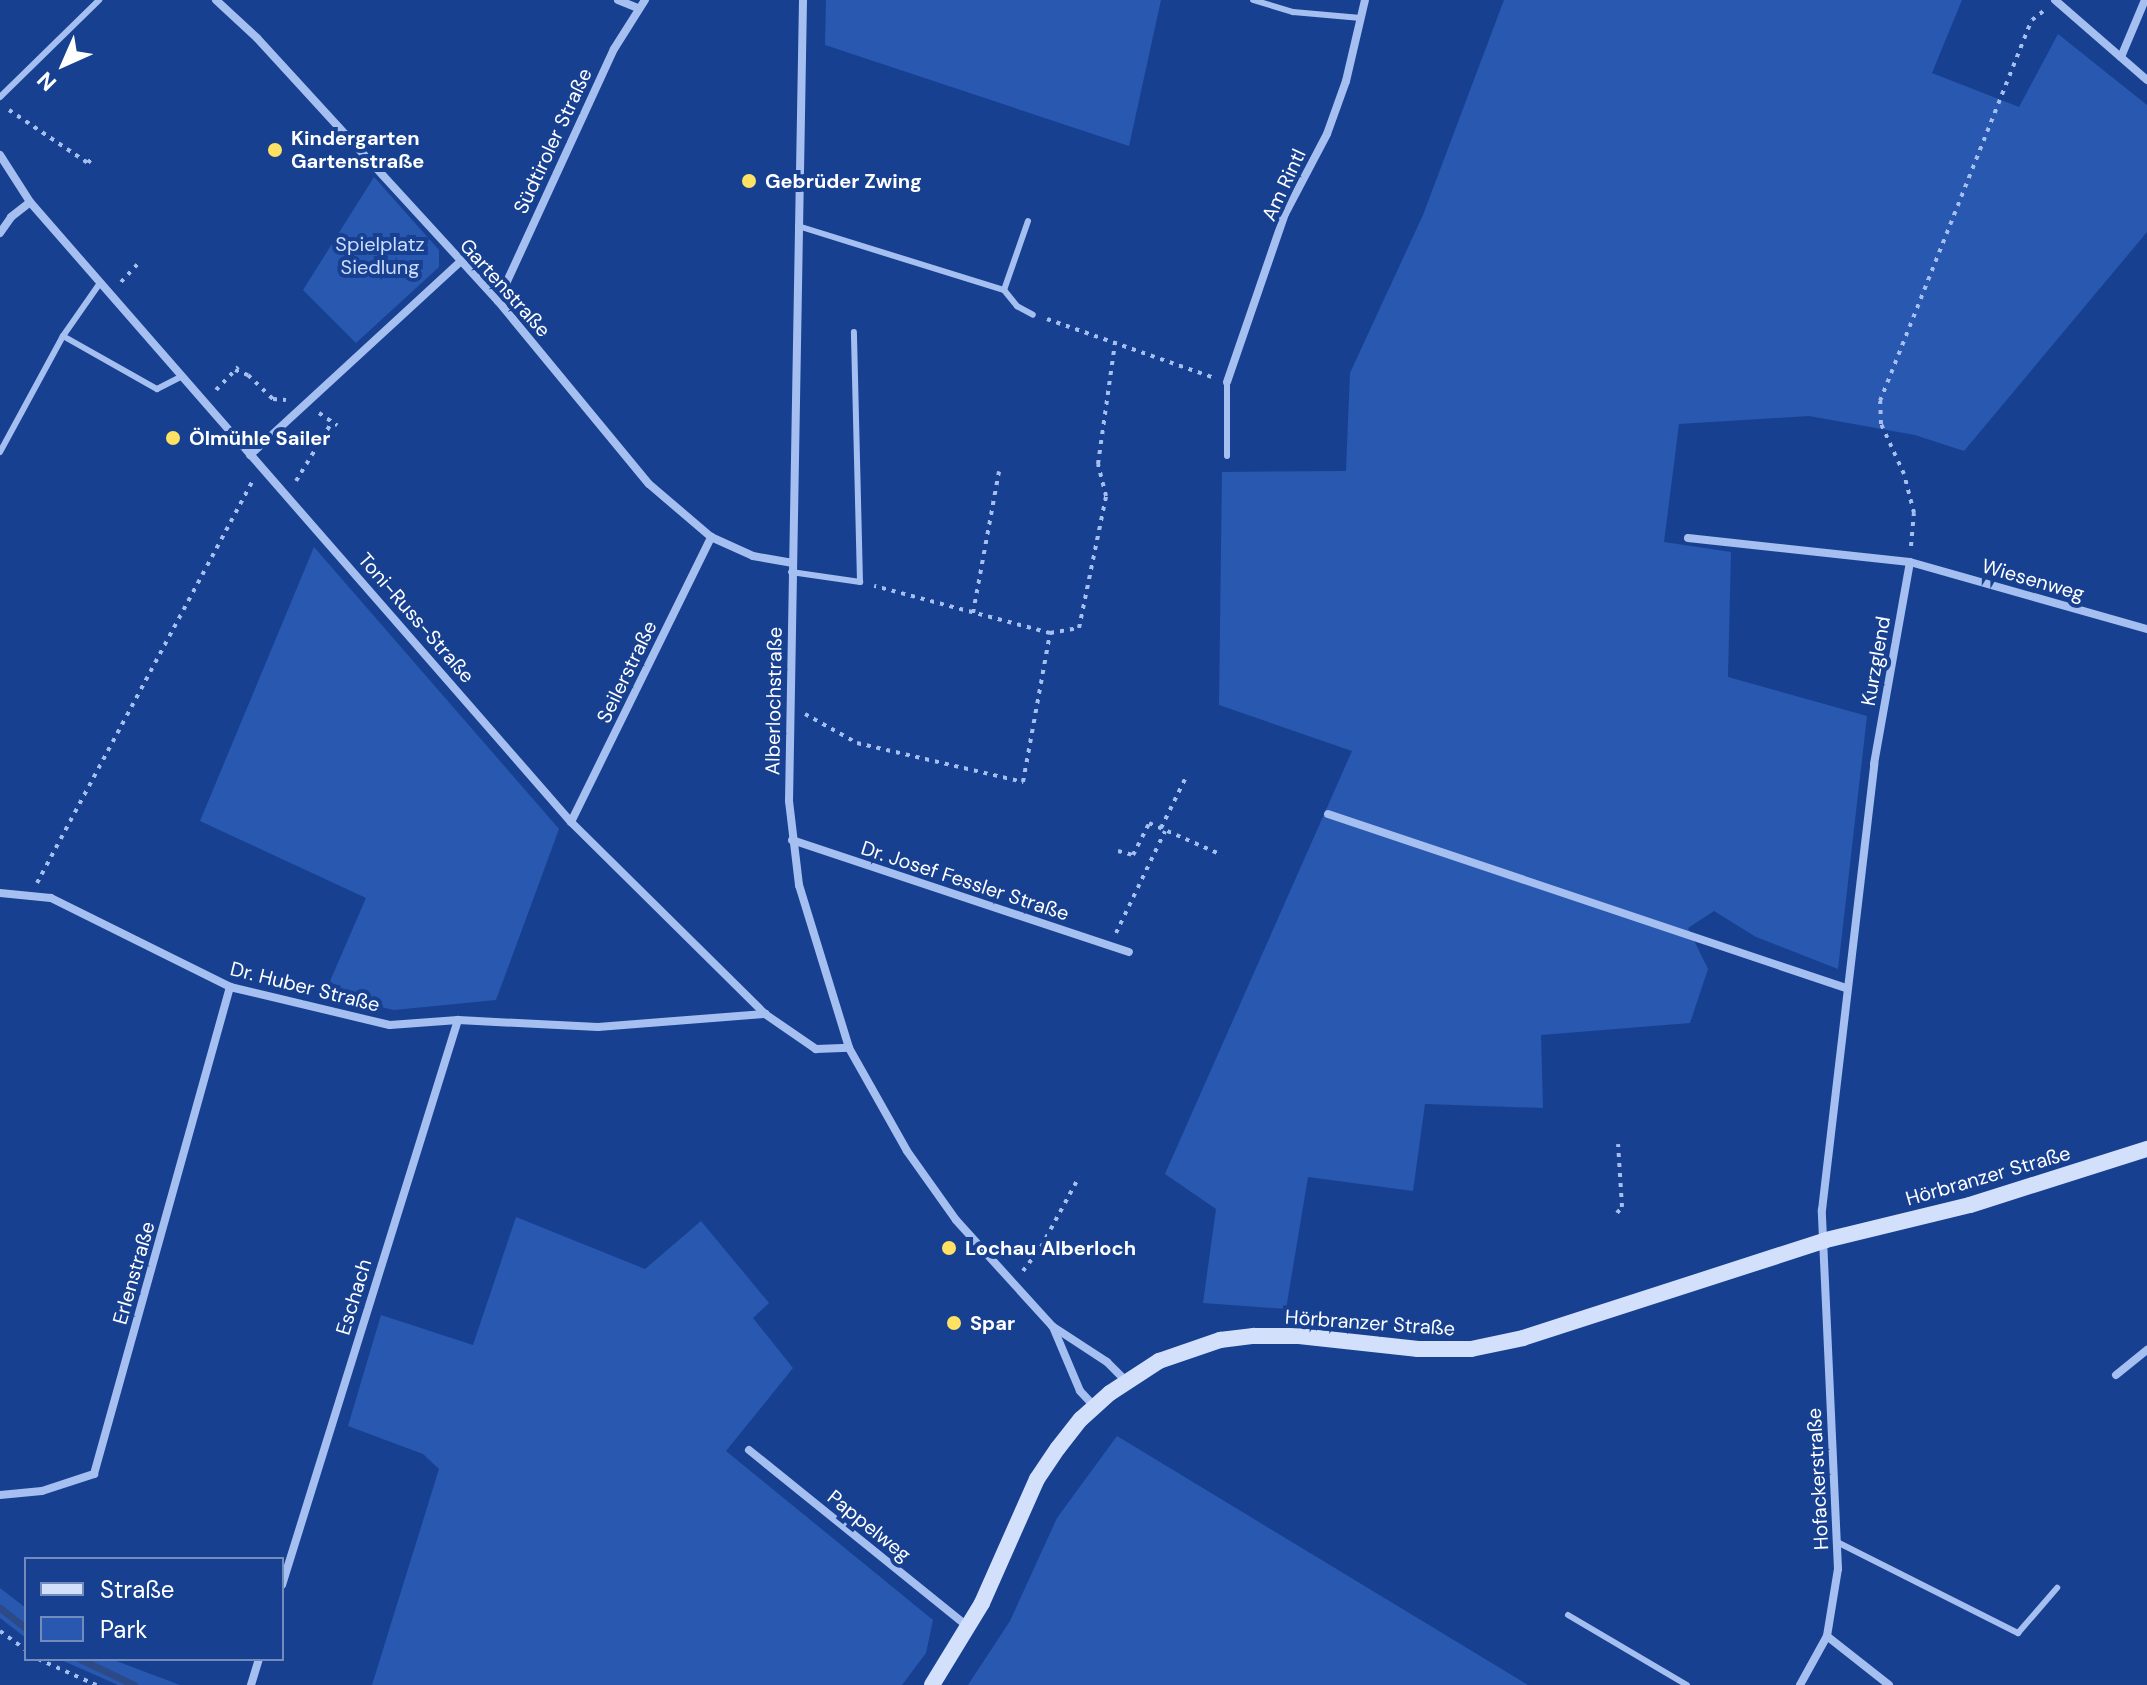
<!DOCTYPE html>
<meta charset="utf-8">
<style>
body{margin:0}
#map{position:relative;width:2147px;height:1685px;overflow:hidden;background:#174091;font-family:"DM Sans",sans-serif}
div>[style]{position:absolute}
.green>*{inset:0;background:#2958b0}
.stream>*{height:7px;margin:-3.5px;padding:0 3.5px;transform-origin:3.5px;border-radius:3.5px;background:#2c4a87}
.path>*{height:4px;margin-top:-2px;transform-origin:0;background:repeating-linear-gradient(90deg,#a5bff0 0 4px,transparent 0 10px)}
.lane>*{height:6px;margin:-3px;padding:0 3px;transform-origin:3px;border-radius:3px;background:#a5bff0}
.street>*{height:8px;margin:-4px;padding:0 4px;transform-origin:4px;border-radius:4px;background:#a5bff0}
.secondary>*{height:16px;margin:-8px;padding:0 8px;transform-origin:8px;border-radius:8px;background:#d3e0fb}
.dots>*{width:22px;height:22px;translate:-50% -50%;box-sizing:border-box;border:4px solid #174091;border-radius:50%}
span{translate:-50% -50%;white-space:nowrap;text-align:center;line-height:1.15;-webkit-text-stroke:8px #174091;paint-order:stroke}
.poi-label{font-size:20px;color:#fff;font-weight:700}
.left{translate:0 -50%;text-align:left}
.street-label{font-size:20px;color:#fff}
.park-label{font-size:20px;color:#ccdcfb}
.legend{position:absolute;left:24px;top:1557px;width:260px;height:104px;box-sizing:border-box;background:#174091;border:2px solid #748cbd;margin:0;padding:10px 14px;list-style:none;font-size:24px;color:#fff}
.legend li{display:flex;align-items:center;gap:16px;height:40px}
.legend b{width:40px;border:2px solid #748cbd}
.north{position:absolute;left:24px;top:24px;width:80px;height:80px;-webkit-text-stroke:6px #174091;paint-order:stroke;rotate:225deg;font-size:22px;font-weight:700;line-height:32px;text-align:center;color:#fff}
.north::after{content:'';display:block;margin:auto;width:28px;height:36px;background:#fff;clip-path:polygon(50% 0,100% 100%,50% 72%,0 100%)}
</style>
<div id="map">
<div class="green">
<i style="clip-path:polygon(826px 0,1161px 0,1129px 146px,825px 45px)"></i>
<i style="clip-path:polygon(1504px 0,1962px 0,1932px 73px,2019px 107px,2058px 34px,2147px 105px,2147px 232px,1964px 451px,1915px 435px,1809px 416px,1679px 424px,1664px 542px,1731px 552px,1728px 677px,1867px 716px,1838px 969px,1756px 937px,1714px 911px,1688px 928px,1708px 969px,1690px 1023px,1541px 1035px,1543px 1108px,1425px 1104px,1413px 1191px,1308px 1177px,1286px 1309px,1203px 1303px,1216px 1209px,1165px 1174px,1352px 751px,1219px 705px,1222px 472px,1346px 471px,1350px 373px,1423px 215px)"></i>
<i style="clip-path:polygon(374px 177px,439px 250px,439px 267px,356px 343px,303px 290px)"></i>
<i style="clip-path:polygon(314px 547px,559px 829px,496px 1000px,394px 1010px,324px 995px,366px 898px,200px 821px)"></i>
<i style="clip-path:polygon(516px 1217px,645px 1269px,701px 1221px,769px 1303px,753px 1318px,793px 1368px,726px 1451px,933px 1620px,926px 1653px,902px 1685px,372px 1685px,439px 1469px,423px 1454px,348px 1426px,381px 1315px,473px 1345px)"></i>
<i style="clip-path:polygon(1117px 1436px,1528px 1685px,968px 1685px,1010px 1621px,1057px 1518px)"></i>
<i style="clip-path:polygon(0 1588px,26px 1608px,26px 1638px,0 1618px)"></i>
<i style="clip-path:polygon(59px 1659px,111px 1659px,180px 1685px,118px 1685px)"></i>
</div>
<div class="stream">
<i style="left:0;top:1608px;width:33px;rotate:38deg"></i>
<i style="left:80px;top:1659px;width:60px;rotate:25.7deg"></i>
</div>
<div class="path">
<i style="left:9px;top:110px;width:95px;rotate:33.9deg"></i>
<i style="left:88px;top:163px;width:6px;rotate:-51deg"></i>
<i style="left:121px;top:282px;width:26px;rotate:-47deg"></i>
<i style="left:1047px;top:319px;width:175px;rotate:19.4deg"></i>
<i style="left:235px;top:370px;width:14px;rotate:21deg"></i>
<i style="left:248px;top:375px;width:35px;rotate:44deg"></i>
<i style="left:273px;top:399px;width:13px;rotate:4deg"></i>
<i style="left:216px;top:390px;width:32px;rotate:-46deg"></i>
<i style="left:319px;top:413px;width:22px;rotate:34deg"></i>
<i style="left:296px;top:481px;width:69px;rotate:-58.6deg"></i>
<i style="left:1911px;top:546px;width:33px;rotate:-85deg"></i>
<i style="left:1914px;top:513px;width:40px;rotate:-104.4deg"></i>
<i style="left:1904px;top:474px;width:55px;rotate:-114.7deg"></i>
<i style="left:1881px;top:424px;width:23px;rotate:-92deg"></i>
<i style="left:1880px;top:401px;width:410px;rotate:-68.3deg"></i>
<i style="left:2032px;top:20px;width:18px;rotate:-38deg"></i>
<i style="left:973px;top:613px;width:144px;rotate:-79.6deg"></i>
<i style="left:1050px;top:633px;width:29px;rotate:-10deg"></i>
<i style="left:1079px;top:628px;width:135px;rotate:-78.4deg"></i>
<i style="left:1106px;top:496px;width:33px;rotate:-104deg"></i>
<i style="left:1098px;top:464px;width:122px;rotate:-82deg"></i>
<i style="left:805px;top:714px;width:60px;rotate:29.1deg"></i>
<i style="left:857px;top:743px;width:171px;rotate:13.2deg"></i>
<i style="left:1023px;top:782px;width:151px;rotate:-79.7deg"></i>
<i style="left:1050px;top:633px;width:182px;rotate:-165deg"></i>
<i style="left:1161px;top:828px;width:59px;rotate:-63.9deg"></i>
<i style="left:1118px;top:851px;width:16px;rotate:15deg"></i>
<i style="left:1133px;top:855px;width:36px;rotate:-63deg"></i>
<i style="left:1149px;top:823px;width:80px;rotate:23.7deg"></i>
<i style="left:37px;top:883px;width:455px;rotate:-61.8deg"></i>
<i style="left:1116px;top:933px;width:113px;rotate:-64.3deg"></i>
<i style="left:1617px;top:1213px;width:8px;rotate:-50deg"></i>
<i style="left:1622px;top:1207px;width:63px;rotate:-93.6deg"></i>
<i style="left:1023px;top:1271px;width:30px;rotate:-53deg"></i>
<i style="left:1041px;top:1247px;width:80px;rotate:-61.5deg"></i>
<i style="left:0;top:1631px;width:32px;rotate:36deg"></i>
<i style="left:38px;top:1659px;width:64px;rotate:24.1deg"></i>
</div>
<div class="lane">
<i style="left:1253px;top:0;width:42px;rotate:16.7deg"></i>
<i style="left:1293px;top:12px;width:68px;rotate:5deg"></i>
<i style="left:0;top:97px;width:139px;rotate:-44.4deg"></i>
<i style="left:798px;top:226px;width:216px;rotate:17.3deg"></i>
<i style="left:1004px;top:290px;width:21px;rotate:51deg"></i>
<i style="left:1017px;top:306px;width:18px;rotate:29deg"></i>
<i style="left:100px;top:283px;width:65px;rotate:124.9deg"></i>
<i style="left:63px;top:336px;width:108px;rotate:29.4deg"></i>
<i style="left:157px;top:389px;width:28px;rotate:-27deg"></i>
<i style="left:1004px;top:290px;width:73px;rotate:-70.8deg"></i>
<i style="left:1227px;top:382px;width:74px;rotate:90deg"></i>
<i style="left:0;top:452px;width:132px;rotate:-61.5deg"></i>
<i style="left:791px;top:572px;width:70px;rotate:8.2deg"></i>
<i style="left:860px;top:582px;width:250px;rotate:-91.4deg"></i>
<i style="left:1837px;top:1542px;width:203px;rotate:26.7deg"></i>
<i style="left:2018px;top:1633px;width:60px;rotate:-49.1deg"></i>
<i style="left:1568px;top:1615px;width:138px;rotate:30.5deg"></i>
</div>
<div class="street">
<i style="left:216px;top:0;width:56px;rotate:42.8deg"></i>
<i style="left:257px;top:38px;width:357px;rotate:47.5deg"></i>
<i style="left:498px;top:301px;width:237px;rotate:50.5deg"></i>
<i style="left:649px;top:484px;width:82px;rotate:40.5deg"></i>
<i style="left:711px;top:537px;width:46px;rotate:24.3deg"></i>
<i style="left:753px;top:556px;width:39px;rotate:10deg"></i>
<i style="left:618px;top:0;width:22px;rotate:22deg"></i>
<i style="left:803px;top:0;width:801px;rotate:91deg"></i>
<i style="left:789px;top:801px;width:85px;rotate:83.2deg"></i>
<i style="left:799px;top:885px;width:170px;rotate:72.9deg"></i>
<i style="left:849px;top:1048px;width:118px;rotate:60.6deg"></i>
<i style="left:907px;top:1151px;width:85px;rotate:54.6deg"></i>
<i style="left:956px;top:1220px;width:143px;rotate:47.8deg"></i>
<i style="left:1052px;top:1326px;width:66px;rotate:33.2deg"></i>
<i style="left:1107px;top:1362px;width:27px;rotate:45deg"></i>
<i style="left:2055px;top:0;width:122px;rotate:41deg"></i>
<i style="left:2121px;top:57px;width:62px;rotate:-67.2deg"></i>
<i style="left:0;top:155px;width:56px;rotate:57.4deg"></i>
<i style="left:30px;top:202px;width:823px;rotate:48.89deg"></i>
<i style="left:571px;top:822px;width:273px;rotate:44.7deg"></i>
<i style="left:765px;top:1014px;width:62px;rotate:34.5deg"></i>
<i style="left:816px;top:1049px;width:33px;rotate:-2deg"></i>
<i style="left:0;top:233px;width:19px;rotate:-55deg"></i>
<i style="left:11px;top:217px;width:24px;rotate:-38deg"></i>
<i style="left:498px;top:301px;width:277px;rotate:-65.3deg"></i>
<i style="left:614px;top:49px;width:58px;rotate:-57.7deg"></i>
<i style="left:1227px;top:382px;width:178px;rotate:-71deg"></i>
<i style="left:1285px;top:214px;width:90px;rotate:-62.3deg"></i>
<i style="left:1327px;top:134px;width:56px;rotate:-70.3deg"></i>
<i style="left:1346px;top:81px;width:83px;rotate:-76.8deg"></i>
<i style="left:250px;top:455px;width:285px;rotate:-42.6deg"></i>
<i style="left:1688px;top:538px;width:223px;rotate:6.2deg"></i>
<i style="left:1910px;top:562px;width:246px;rotate:15.8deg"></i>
<i style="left:1328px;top:814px;width:546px;rotate:18.57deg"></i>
<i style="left:571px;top:822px;width:318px;rotate:-63.8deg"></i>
<i style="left:792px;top:840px;width:355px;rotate:18.4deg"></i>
<i style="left:0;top:893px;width:51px;rotate:5.6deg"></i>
<i style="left:51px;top:898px;width:200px;rotate:26.4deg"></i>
<i style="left:230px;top:987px;width:164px;rotate:13.4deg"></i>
<i style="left:390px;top:1025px;width:68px;rotate:-4.2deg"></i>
<i style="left:458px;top:1020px;width:140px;rotate:2.9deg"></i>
<i style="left:598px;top:1027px;width:168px;rotate:-4.5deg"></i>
<i style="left:1053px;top:1327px;width:69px;rotate:67.1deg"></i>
<i style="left:1080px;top:1391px;width:22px;rotate:47deg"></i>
<i style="left:2116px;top:1375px;width:40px;rotate:-39deg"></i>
<i style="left:749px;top:1450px;width:282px;rotate:38.9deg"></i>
<i style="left:0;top:1495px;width:42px;rotate:-5.4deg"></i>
<i style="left:42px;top:1491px;width:55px;rotate:-18.1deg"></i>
<i style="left:94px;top:1474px;width:506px;rotate:-74.4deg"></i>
<i style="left:282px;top:1585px;width:592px;rotate:-72.7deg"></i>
<i style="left:251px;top:1685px;width:27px;rotate:-73deg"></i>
<i style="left:1800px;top:1685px;width:56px;rotate:-61.1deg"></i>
<i style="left:1889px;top:1685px;width:79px;rotate:-141.7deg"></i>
<i style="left:1827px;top:1636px;width:68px;rotate:-80.7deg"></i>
<i style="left:1838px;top:1569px;width:359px;rotate:-92.6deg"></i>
<i style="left:1822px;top:1210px;width:449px;rotate:-83.3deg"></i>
<i style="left:1874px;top:764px;width:205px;rotate:-79.9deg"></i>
</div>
<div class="secondary">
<i style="left:932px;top:1685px;width:96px;rotate:-58.6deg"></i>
<i style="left:982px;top:1603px;width:136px;rotate:-66.1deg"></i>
<i style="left:1037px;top:1479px;width:37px;rotate:-56deg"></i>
<i style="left:1058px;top:1448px;width:37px;rotate:-52deg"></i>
<i style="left:1081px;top:1419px;width:39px;rotate:-42deg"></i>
<i style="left:1110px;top:1393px;width:59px;rotate:-33.1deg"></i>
<i style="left:1159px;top:1361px;width:65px;rotate:-19deg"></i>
<i style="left:1220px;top:1340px;width:34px;rotate:-7deg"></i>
<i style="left:1254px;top:1336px;width:45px"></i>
<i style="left:1299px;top:1336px;width:120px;rotate:6.2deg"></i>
<i style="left:1418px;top:1349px;width:53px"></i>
<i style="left:1471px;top:1349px;width:53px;rotate:-11.9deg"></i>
<i style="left:1523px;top:1338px;width:318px;rotate:-17.9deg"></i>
<i style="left:1826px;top:1240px;width:148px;rotate:-13.7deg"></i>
<i style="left:1970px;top:1205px;width:186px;rotate:-17.6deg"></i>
</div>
<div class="dots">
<i style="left:275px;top:150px;background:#ffe264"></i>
<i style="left:749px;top:181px;background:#ffe264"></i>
<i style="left:173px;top:438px;background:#ffe264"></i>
<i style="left:949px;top:1248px;background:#ffe264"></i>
<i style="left:954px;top:1323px;background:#ffe264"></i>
</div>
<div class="poi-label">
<span class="left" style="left:291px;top:150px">Kindergarten<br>Gartenstraße</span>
<span class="left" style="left:765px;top:181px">Gebrüder Zwing</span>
<span class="left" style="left:189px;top:438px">Ölmühle Sailer</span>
<span class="left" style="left:965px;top:1248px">Lochau Alberloch</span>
<span class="left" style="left:970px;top:1323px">Spar</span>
</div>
<div class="street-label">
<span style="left:553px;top:141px;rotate:-65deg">Südtiroler Straße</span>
<span style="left:1284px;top:185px;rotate:-65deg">Am Rintl</span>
<span style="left:505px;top:288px;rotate:48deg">Gartenstraße</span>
<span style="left:2033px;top:580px;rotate:16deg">Wiesenweg</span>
<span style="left:416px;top:618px;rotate:49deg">Toni-Russ-Straße</span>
<span style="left:1876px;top:661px;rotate:-80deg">Kurzglend</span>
<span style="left:627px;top:672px;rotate:-64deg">Seilerstraße</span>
<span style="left:774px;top:701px;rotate:-89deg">Alberlochstraße</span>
<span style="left:965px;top:881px;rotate:18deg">Dr. Josef Fessler Straße</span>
<span style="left:305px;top:987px;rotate:14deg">Dr. Huber Straße</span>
<span style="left:1988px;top:1176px;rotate:-16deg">Hörbranzer Straße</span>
<span style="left:134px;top:1273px;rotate:-74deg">Erlenstraße</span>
<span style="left:354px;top:1297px;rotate:-73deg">Eschach</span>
<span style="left:1370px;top:1323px;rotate:4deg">Hörbranzer Straße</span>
<span style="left:1818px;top:1479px;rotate:-93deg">Hofackerstraße</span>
<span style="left:869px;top:1526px;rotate:39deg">Pappelweg</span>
</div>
<div class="park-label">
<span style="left:380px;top:256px">Spielplatz<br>Siedlung</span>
</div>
<ul class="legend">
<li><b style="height:10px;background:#d3e0fb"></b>Straße</li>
<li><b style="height:22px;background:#2958b0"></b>Park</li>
</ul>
<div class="north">N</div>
</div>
